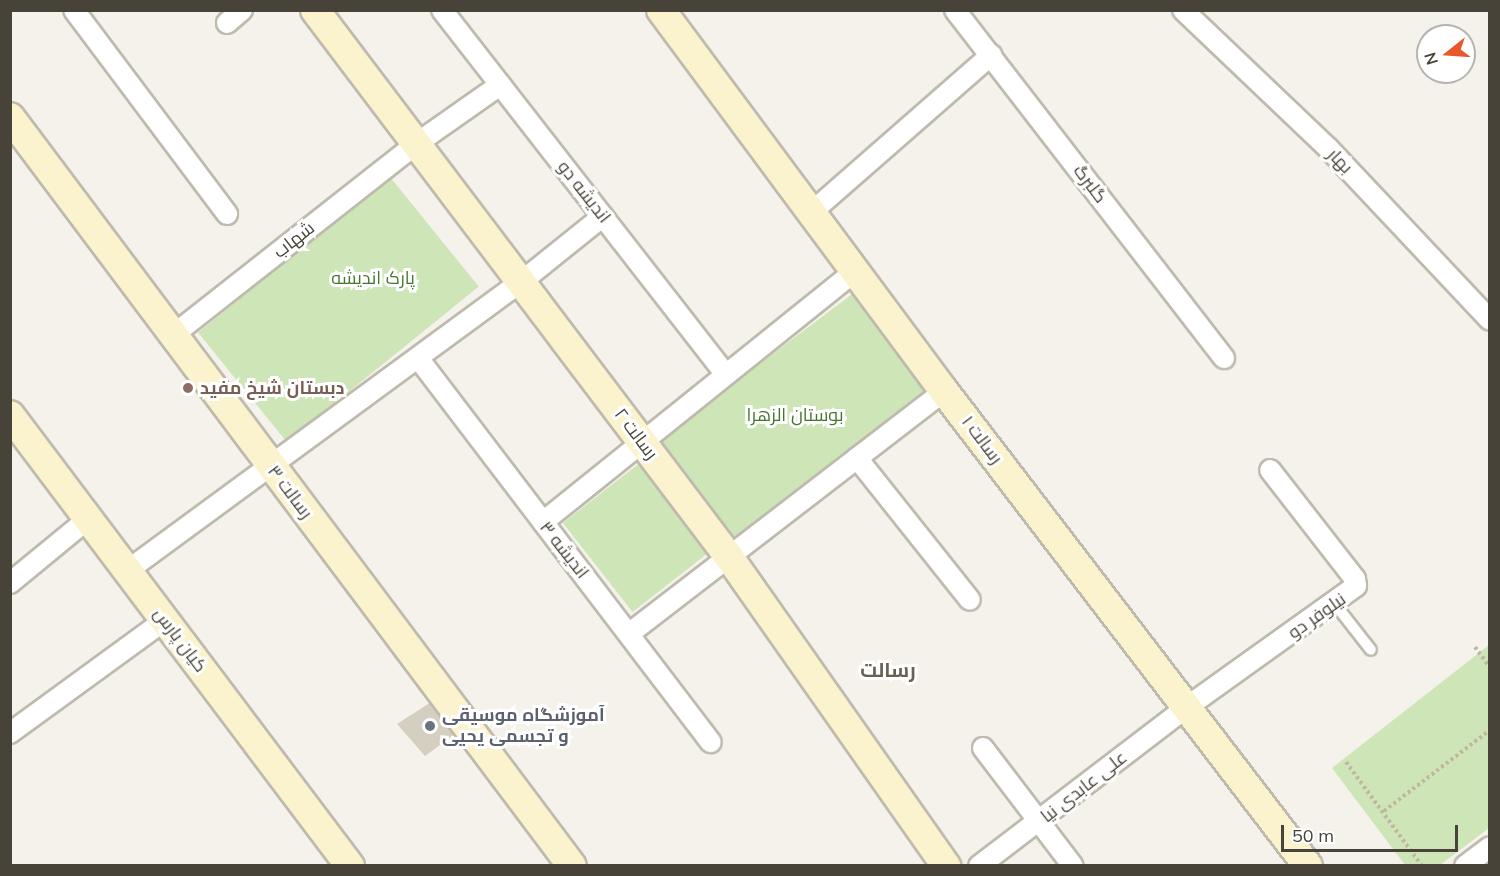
<!DOCTYPE html>
<meta charset="utf-8">
<style>
body{margin:0}
#map{position:relative;width:1500px;height:876px;overflow:hidden;background:#f4f2eb;font-family:Mulish,Cairo,sans-serif}
div>[style]{position:absolute}
.green>*{inset:0;background:#cde5b7;transform-origin:0 0}
.building>*{inset:0;background:#d5cfc1}
.path>*{height:4px;margin-top:-2px;transform-origin:0;background:repeating-linear-gradient(90deg,#c0b7a0 0 3px,transparent 0 6px)}
.roads{filter:drop-shadow(2px 0 #bfbaae) drop-shadow(-2px 0 #bfbaae) drop-shadow(0 2px #bfbaae) drop-shadow(0 -2px #bfbaae)}
.lane>*{height:10px;margin:-5px;padding:0 5px;transform-origin:5px;border-radius:5px;background:#fff}
.street>*{height:20px;margin:-10px;padding:0 10px;transform-origin:10px;border-radius:10px;background:#fff}
.secondary>*{height:28px;margin:-14px;padding:0 14px;transform-origin:14px;border-radius:14px;background:#fbf3ce}
.dots>*{width:16px;height:16px;translate:-50% -50%;box-sizing:border-box;border:3px solid #fff;border-radius:50%}
span{translate:-50% -50%;white-space:nowrap;text-align:center;line-height:1.15;-webkit-text-stroke:6px #fff;paint-order:stroke}
.street-label{font-size:18px;color:#484339}
.park-label{font-size:18px;color:#457630}
.education-label{font-size:18px;color:#785e54;font-weight:700}
.left{translate:0 -50%;text-align:left}
.worship-label{font-size:18px;color:#5b616d;font-weight:700}
.neighbourhood-label{font-size:20px;color:#6a6251;font-weight:700}
.frame{position:absolute;inset:0;border:12px solid #484339;pointer-events:none}
.north{position:absolute;left:1416px;top:24px;width:60px;height:60px;box-sizing:border-box;background:#fff;border:2px solid #b6b4b0;border-radius:50%;rotate:253deg;font-size:16px;font-weight:700;line-height:24px;text-align:center;color:#484339}
.north::after{content:'';display:block;margin:auto;width:21px;height:27px;background:#e9572c;clip-path:polygon(50% 0,100% 100%,50% 72%,0 100%)}
.scale{position:absolute;left:1281px;top:825px;width:177px;height:27px;box-sizing:border-box;border:3px solid #484339;border-top:0;padding-left:8px;font-size:18px;line-height:21px;white-space:nowrap;color:#484339;-webkit-text-stroke:4px #fff;paint-order:stroke}
</style>
<div id="map">
<div class="green">
<i style="left:390px;top:177px;width:141px;height:247px;rotate:51deg"></i>
<i style="left:855px;top:292px;width:123px;height:245px;rotate:53deg"></i>
<i style="left:641px;top:462px;width:113px;height:99px;rotate:52deg"></i>
<i style="clip-path:polygon(1489px 645px,1489px 828px,1440px 865px,1405px 865px,1332px 768px)"></i>
</div>
<div class="building">
<i style="clip-path:polygon(439px 697px,463px 728px,425px 756px,397px 724px)"></i>
</div>
<div class="path">
<i style="left:1475px;top:647px;width:26px;rotate:54deg"></i>
<i style="left:1346px;top:762px;width:129px;rotate:53.8deg"></i>
<i style="left:1384px;top:811px;width:133px;rotate:-37.4deg"></i>
</div>
<div class="roads">
<div class="lane">
<i style="left:1335px;top:604px;width:58px;rotate:52deg"></i>
</div>
<div class="street">
<i style="left:74px;top:10px;width:255px;rotate:53.1deg"></i>
<i style="left:442px;top:10px;width:462px;rotate:52.1deg"></i>
<i style="left:955px;top:10px;width:440px;rotate:52.3deg"></i>
<i style="left:1183px;top:10px;width:200px;rotate:43.6deg"></i>
<i style="left:1328px;top:148px;width:236px;rotate:46.7deg"></i>
<i style="left:227px;top:23px;width:20px;rotate:-41deg"></i>
<i style="left:813px;top:211px;width:237px;rotate:-41.2deg"></i>
<i style="left:172px;top:336px;width:310px;rotate:-38.2deg"></i>
<i style="left:416px;top:144px;width:103px;rotate:-35.1deg"></i>
<i style="left:418px;top:358px;width:483px;rotate:52.7deg"></i>
<i style="left:857px;top:458px;width:181px;rotate:51.5deg"></i>
<i style="left:543px;top:522px;width:400px;rotate:-38.8deg"></i>
<i style="left:127px;top:571px;width:489px;rotate:-36.3deg"></i>
<i style="left:521px;top:282px;width:105px;rotate:-38.8deg"></i>
<i style="left:10px;top:583px;width:101px;rotate:-39.4deg"></i>
<i style="left:630px;top:633px;width:396px;rotate:-37.6deg"></i>
<i style="left:10px;top:733px;width:192px;rotate:-36.1deg"></i>
<i style="left:983px;top:748px;width:148px;rotate:52.7deg"></i>
<i style="left:979px;top:866px;width:262px;rotate:-37.4deg"></i>
<i style="left:1187px;top:707px;width:208px;rotate:-35.6deg"></i>
<i style="left:1356px;top:586px;width:7px;rotate:-98deg"></i>
<i style="left:1355px;top:579px;width:138px;rotate:-127.9deg"></i>
<i style="left:1465px;top:866px;width:31px;rotate:-37deg"></i>
</div>
<div class="secondary">
<i style="left:315px;top:10px;width:686px;rotate:52.88deg"></i>
<i style="left:729px;top:557px;width:378px;rotate:54.9deg"></i>
<i style="left:661px;top:10px;width:475px;rotate:53.4deg"></i>
<i style="left:944px;top:391px;width:598px;rotate:52.54deg"></i>
<i style="left:10px;top:117px;width:936px;rotate:53.12deg"></i>
<i style="left:10px;top:415px;width:565px;rotate:52.99deg"></i>
</div>
</div>
<div class="dots">
<i style="left:188px;top:388px;background:#8d6e63"></i>
<i style="left:430px;top:726px;background:#6b7280"></i>
</div>
<div class="street-label">
<span style="left:1340px;top:161px;rotate:46deg">بهار</span>
<span style="left:1090px;top:184px;rotate:53deg">گلبرگ</span>
<span style="left:584px;top:192px;rotate:52deg">اندیشه دو</span>
<span style="left:294px;top:240px;rotate:-38deg">شهاب</span>
<span style="left:636px;top:434px;rotate:53deg">رسالت ۲</span>
<span style="left:982px;top:440px;rotate:53deg">رسالت ۱</span>
<span style="left:290px;top:492px;rotate:53deg">رسالت ۳</span>
<span style="left:564px;top:550px;rotate:52deg">اندیشه ۳</span>
<span style="left:1317px;top:616px;rotate:-35deg">نیلوفر دو</span>
<span style="left:180px;top:640px;rotate:53deg">کیان پارس</span>
<span style="left:1084px;top:787px;rotate:-38deg">علی عابدی نیا</span>
</div>
<div class="park-label">
<span style="left:373px;top:278px">پارک اندیشه</span>
<span style="left:795px;top:415px">بوستان الزهرا</span>
</div>
<div class="education-label">
<span class="left" style="left:200px;top:388px">دبستان شیخ مفید</span>
</div>
<div class="worship-label">
<span class="left" style="left:442px;top:726px">آموزشگاه موسیقی<br>و تجسمی یحیی</span>
</div>
<div class="neighbourhood-label">
<span style="left:888px;top:669px">رسالت</span>
</div>
<div class="frame"></div>
<div class="north">N</div>
<div class="scale">50 m</div>
</div>
